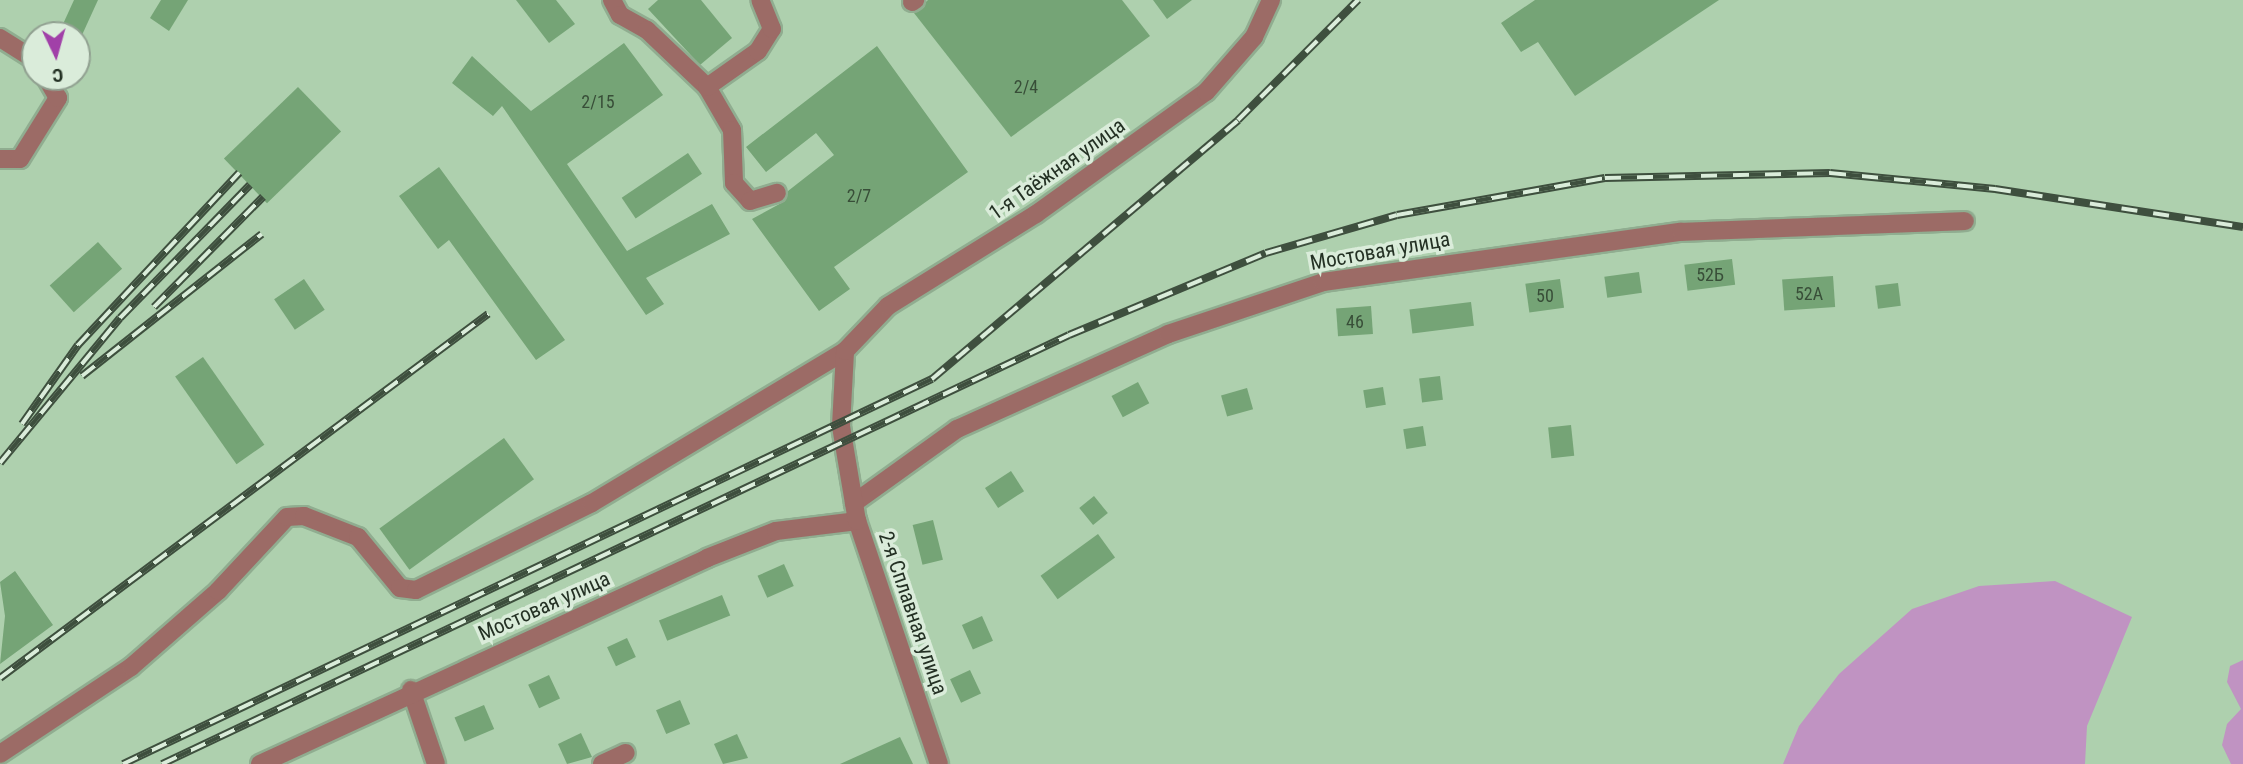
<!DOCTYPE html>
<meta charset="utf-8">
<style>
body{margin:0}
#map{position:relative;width:2243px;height:764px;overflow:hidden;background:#aed0ae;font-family:"Roboto Condensed",sans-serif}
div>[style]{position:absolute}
.water>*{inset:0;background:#c093c2}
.building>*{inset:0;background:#75a476;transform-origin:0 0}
.roads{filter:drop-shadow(2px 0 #90ad90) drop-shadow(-2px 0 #90ad90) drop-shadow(0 2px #90ad90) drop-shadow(0 -2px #90ad90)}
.minor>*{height:18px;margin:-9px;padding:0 9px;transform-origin:9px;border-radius:9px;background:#9c6b66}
.rail>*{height:8px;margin-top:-4px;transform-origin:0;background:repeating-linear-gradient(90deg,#daecda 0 16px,#3e4f3e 0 32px);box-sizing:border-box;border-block:2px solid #3e4f3e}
span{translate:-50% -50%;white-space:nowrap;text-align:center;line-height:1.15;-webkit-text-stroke:7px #daecda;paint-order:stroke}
.number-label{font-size:18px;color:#384e38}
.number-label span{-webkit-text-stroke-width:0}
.street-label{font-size:21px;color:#243124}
.north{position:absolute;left:21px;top:21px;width:70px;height:70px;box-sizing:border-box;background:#daecda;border:2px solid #91a191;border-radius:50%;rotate:175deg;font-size:19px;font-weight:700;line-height:28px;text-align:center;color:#243124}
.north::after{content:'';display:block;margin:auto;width:24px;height:32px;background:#a140a8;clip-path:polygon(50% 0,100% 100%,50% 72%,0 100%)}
</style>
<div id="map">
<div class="water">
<i style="clip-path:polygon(2055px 581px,2132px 617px,2087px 726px,2085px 764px,1783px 764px,1799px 726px,1839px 674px,1912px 609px,1979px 586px)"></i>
<i style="clip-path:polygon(2243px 660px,2243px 764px,2231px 764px,2222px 745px,2227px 724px,2241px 709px,2227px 682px,2230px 666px)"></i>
</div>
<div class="building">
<i style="clip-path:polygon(74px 0,98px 0,82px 35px,58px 35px)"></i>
<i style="clip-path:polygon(161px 0,188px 0,169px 31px,150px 18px)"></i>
<i style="clip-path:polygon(516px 0,556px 0,575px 24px,549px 43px)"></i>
<i style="clip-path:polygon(658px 0,701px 0,732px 38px,700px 65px,648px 9px)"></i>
<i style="clip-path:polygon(928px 0,1122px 0,1150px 36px,1011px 137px,914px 13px)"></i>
<i style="clip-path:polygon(1153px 0,1192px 0,1167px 19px)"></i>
<i style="clip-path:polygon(1535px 0,1719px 0,1575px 96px,1538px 42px,1521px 52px,1501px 23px)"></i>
<i style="clip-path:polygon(624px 43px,663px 95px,567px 164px,627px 251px,712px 204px,730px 234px,646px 278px,664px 304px,646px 315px,502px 106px,493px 116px,452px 83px,472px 56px,531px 111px)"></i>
<i style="clip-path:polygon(877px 46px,968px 172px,834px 267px,850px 289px,819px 311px,752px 219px,785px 201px,788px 191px,834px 155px,816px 133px,766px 172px,746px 147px)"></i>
<i style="left:298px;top:87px;width:62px;height:103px;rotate:46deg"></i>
<i style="left:688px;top:153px;width:25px;height:80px;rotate:56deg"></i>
<i style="clip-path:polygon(439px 167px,565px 340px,536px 360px,449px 240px,438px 249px,399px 196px)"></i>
<i style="left:98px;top:242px;width:36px;height:65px;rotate:48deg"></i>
<i style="left:1732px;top:259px;width:26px;height:48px;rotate:83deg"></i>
<i style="left:1639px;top:272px;width:21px;height:35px;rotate:82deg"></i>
<i style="left:1833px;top:276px;width:31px;height:51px;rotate:86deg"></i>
<i style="left:304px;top:279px;width:37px;height:36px;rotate:56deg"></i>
<i style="left:1560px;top:279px;width:29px;height:35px;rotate:82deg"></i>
<i style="left:1898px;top:283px;width:23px;height:23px;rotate:83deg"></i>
<i style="left:1471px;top:302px;width:24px;height:62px;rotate:83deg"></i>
<i style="left:1371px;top:306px;width:28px;height:35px;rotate:86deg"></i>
<i style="left:203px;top:357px;width:107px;height:34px;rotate:55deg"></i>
<i style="left:1440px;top:376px;width:24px;height:21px;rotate:83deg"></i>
<i style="left:1138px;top:382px;width:24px;height:30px;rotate:62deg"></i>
<i style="left:1383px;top:387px;width:18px;height:20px;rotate:81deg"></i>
<i style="left:1247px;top:388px;width:22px;height:27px;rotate:74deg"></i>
<i style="left:1571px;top:425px;width:31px;height:23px;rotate:84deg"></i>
<i style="left:1423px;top:426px;width:20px;height:20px;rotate:81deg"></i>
<i style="left:504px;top:438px;width:51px;height:154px;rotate:54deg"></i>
<i style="left:1011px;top:471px;width:24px;height:31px;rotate:57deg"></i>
<i style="left:1094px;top:496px;width:22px;height:19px;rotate:51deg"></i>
<i style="left:933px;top:520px;width:41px;height:21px;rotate:76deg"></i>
<i style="left:1098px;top:534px;width:29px;height:71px;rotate:54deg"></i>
<i style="left:784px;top:564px;width:24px;height:29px;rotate:66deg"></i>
<i style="clip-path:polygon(15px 571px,53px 625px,0 664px,5px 616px,0 582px)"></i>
<i style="left:722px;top:595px;width:22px;height:68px;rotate:68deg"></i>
<i style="left:982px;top:616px;width:27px;height:22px;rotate:66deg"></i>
<i style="left:627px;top:638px;width:21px;height:22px;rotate:65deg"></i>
<i style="left:970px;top:670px;width:26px;height:22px;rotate:65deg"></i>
<i style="left:549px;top:675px;width:26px;height:23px;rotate:65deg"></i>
<i style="left:680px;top:700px;width:26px;height:26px;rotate:67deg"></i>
<i style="left:484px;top:705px;width:26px;height:32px;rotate:67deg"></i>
<i style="clip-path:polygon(581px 733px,592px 757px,567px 764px,558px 744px)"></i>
<i style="clip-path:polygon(737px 734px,748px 758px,723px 764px,714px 744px)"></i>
<i style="clip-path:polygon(900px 737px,913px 764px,840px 764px)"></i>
</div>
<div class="roads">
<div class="minor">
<i style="left:612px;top:0;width:17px;rotate:62deg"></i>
<i style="left:620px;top:15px;width:31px;rotate:29deg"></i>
<i style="left:647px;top:30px;width:83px;rotate:43.5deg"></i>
<i style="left:707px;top:87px;width:50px;rotate:59.8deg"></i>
<i style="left:732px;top:130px;width:53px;rotate:87.8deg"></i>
<i style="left:734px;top:183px;width:24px;rotate:48deg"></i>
<i style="left:750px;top:201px;width:28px;rotate:-17deg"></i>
<i style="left:912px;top:2px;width:4px;rotate:-34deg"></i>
<i style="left:0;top:38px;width:41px;rotate:32.2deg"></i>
<i style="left:707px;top:87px;width:62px;rotate:-35.2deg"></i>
<i style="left:758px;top:51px;width:26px;rotate:-58deg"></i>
<i style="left:772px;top:29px;width:31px;rotate:-112deg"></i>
<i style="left:0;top:159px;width:20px"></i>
<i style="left:20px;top:159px;width:72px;rotate:-58.1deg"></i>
<i style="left:58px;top:98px;width:24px;rotate:-120deg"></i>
<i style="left:854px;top:503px;width:127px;rotate:-35.7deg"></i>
<i style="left:957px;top:429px;width:231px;rotate:-24.2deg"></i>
<i style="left:1168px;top:334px;width:163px;rotate:-18.5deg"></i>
<i style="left:1323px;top:282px;width:361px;rotate:-8deg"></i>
<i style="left:1681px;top:232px;width:284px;rotate:-2.2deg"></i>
<i style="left:411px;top:690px;width:78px;rotate:71.3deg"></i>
<i style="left:0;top:754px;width:157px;rotate:-33.6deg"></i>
<i style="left:131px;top:667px;width:116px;rotate:-41.1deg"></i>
<i style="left:218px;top:591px;width:101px;rotate:-47deg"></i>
<i style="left:287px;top:517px;width:17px;rotate:-3deg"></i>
<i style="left:304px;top:516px;width:58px;rotate:21.3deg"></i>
<i style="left:358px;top:537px;width:66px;rotate:50.5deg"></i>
<i style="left:400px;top:588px;width:16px;rotate:7deg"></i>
<i style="left:416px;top:590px;width:196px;rotate:-26.3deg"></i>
<i style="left:592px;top:503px;width:295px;rotate:-31deg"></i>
<i style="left:260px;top:764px;width:492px;rotate:-24.7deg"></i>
<i style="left:707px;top:558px;width:74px;rotate:-21.4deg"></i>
<i style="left:776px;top:531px;width:82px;rotate:-7deg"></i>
<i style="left:602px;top:764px;width:26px;rotate:-25deg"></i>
<i style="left:939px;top:764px;width:256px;rotate:-108.6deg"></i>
<i style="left:857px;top:521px;width:96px;rotate:-99.6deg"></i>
<i style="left:841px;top:426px;width:75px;rotate:-86.9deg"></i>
<i style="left:845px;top:351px;width:62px;rotate:-46.3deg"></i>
<i style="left:888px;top:306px;width:174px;rotate:-31.9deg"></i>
<i style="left:1036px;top:214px;width:209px;rotate:-35.7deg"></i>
<i style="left:1206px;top:92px;width:73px;rotate:-48.9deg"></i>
<i style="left:1254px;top:37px;width:41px;rotate:-65.3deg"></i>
</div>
</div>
<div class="rail">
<i style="left:154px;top:307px;width:155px;rotate:-45.3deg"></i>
<i style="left:82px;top:376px;width:229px;rotate:-38.3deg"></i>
<i style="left:22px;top:424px;width:97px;rotate:-54.7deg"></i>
<i style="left:78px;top:345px;width:236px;rotate:-46.9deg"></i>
<i style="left:0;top:463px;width:188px;rotate:-50.4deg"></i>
<i style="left:120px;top:318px;width:186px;rotate:-45.7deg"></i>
<i style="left:0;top:678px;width:609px;rotate:-36.72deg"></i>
<i style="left:123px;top:764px;width:896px;rotate:-25.45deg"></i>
<i style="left:932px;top:379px;width:401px;rotate:-40.2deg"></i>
<i style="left:1238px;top:120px;width:170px;rotate:-45deg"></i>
<i style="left:162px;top:764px;width:1003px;rotate:-25.31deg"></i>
<i style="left:1069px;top:335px;width:213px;rotate:-22.6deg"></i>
<i style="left:1266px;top:253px;width:136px;rotate:-16.2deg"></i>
<i style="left:1397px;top:215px;width:211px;rotate:-10.1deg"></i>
<i style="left:1605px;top:178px;width:225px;rotate:-1.3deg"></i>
<i style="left:1830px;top:173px;width:166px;rotate:5.5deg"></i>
<i style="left:1995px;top:189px;width:251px;rotate:8.7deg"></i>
</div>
<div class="number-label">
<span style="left:1026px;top:87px">2/4</span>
<span style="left:598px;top:102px">2/15</span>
<span style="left:859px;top:196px">2/7</span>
<span style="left:1710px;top:275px">52Б</span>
<span style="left:1809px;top:294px">52А</span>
<span style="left:1545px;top:296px">50</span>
<span style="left:1355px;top:322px">46</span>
</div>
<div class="street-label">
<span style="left:1057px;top:169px;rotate:-35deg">1-я Таёжная улица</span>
<span style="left:1380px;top:251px;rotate:-10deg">Мостовая улица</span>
<span style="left:544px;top:606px;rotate:-24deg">Мостовая улица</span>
<span style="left:913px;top:613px;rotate:71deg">2-я Сплавная улица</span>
</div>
<div class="north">С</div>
</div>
